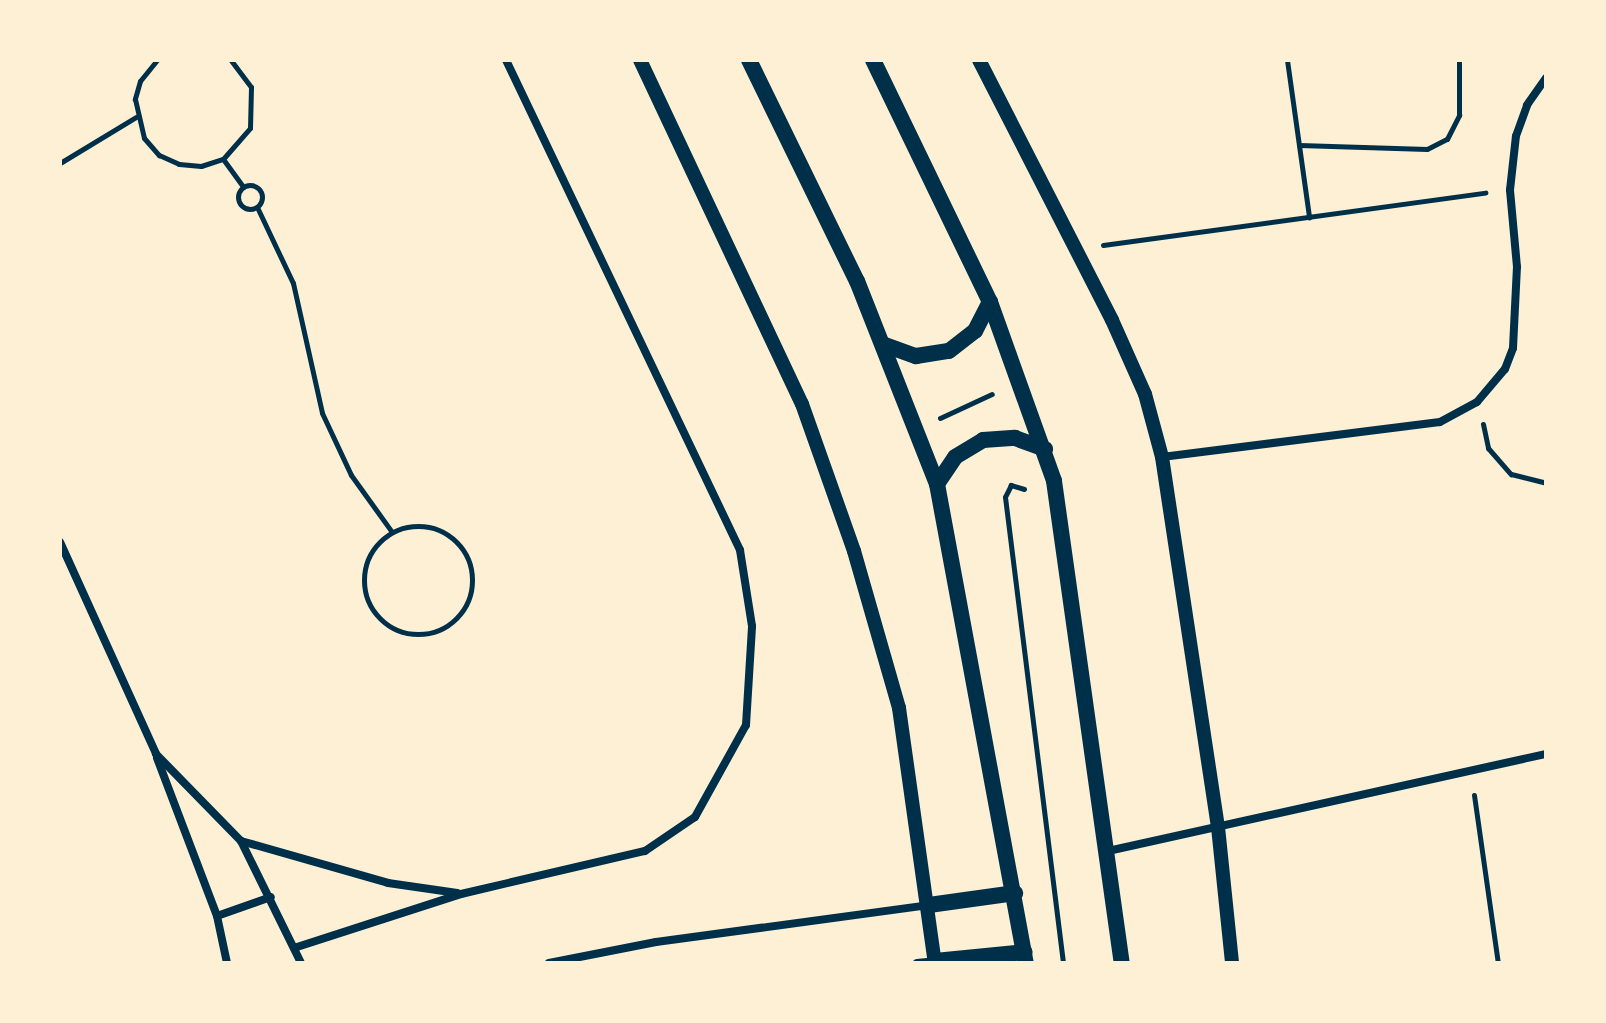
<!DOCTYPE html>
<style>
body{margin:0}
#map{position:relative;width:1606px;height:1023px;overflow:hidden;background:#fdf0d5;font-family:Inter,sans-serif}
div>[style]{position:absolute}
.path>*{height:5px;margin:-2.5px;padding:0 2.5px;transform-origin:2.5px;border-radius:2.5px;background:#003049}
.path>.ring{margin:-2.5px;padding:0;box-sizing:content-box;background:none;border:5px solid #003049;border-radius:50%}
.minor>*{height:8px;margin:-4px;padding:0 4px;transform-origin:4px;border-radius:4px;background:#003049}
.tertiary>*{height:14px;margin:-7px;padding:0 7px;transform-origin:7px;border-radius:7px;background:#003049}
.secondary>*{height:16px;margin:-8px;padding:0 8px;transform-origin:8px;border-radius:8px;background:#003049}
span{translate:-50% -50%;white-space:nowrap;text-align:center;line-height:1.15;-webkit-text-stroke:6px #fdf0d5;paint-order:stroke}
.frame{position:absolute;inset:0;border:62px solid #fdf0d5;pointer-events:none}
</style>
<div id="map">
<div class="path">
<i style="left:157px;top:60px;width:27px;rotate:129deg"></i>
<i style="left:140px;top:81px;width:19px;rotate:106deg"></i>
<i style="left:135px;top:99px;width:40px;rotate:77deg"></i>
<i style="left:144px;top:138px;width:23px;rotate:49deg"></i>
<i style="left:159px;top:155px;width:22px;rotate:24deg"></i>
<i style="left:179px;top:164px;width:22px;rotate:5deg"></i>
<i style="left:201px;top:166px;width:23px;rotate:-18deg"></i>
<i style="left:223px;top:159px;width:41px;rotate:-48.9deg"></i>
<i style="left:250px;top:128px;width:41px;rotate:-88.6deg"></i>
<i style="left:251px;top:87px;width:34px;rotate:-127deg"></i>
<i style="left:1287px;top:60px;width:159px;rotate:82deg"></i>
<i style="left:1299px;top:145px;width:128px;rotate:1.8deg"></i>
<i style="left:1427px;top:149px;width:22px;rotate:-27deg"></i>
<i style="left:1447px;top:139px;width:27px;rotate:-63deg"></i>
<i style="left:1459px;top:115px;width:55px;rotate:-90deg"></i>
<i style="left:223px;top:159px;width:34px;rotate:54deg"></i>
<i style="left:60px;top:163px;width:89px;rotate:-31.2deg"></i>
<i class="ring" style="left:238px;top:185px;width:19px;height:19px"></i>
<i style="left:257px;top:207px;width:84px;rotate:64.7deg"></i>
<i style="left:293px;top:283px;width:133px;rotate:77.4deg"></i>
<i style="left:322px;top:413px;width:68px;rotate:64.9deg"></i>
<i style="left:351px;top:475px;width:70px;rotate:54.3deg"></i>
<i style="left:1103px;top:245px;width:386px;rotate:-7.8deg"></i>
<i style="left:940px;top:418px;width:57px;rotate:-24.8deg"></i>
<i style="left:1483px;top:424px;width:25px;rotate:78deg"></i>
<i style="left:1488px;top:448px;width:35px;rotate:49deg"></i>
<i style="left:1511px;top:474px;width:36px;rotate:14deg"></i>
<i style="left:1024px;top:489px;width:14px;rotate:-163deg"></i>
<i style="left:1011px;top:485px;width:13px;rotate:117deg"></i>
<i style="left:1005px;top:497px;width:470px;rotate:82.9deg"></i>
<i class="ring" style="left:364px;top:526px;width:103px;height:103px"></i>
<i style="left:1474px;top:795px;width:170px;rotate:81.9deg"></i>
</div>
<div class="minor">
<i style="left:1162px;top:457px;width:280px;rotate:-7.2deg"></i>
<i style="left:1440px;top:422px;width:42px;rotate:-28.4deg"></i>
<i style="left:1477px;top:402px;width:43px;rotate:-49.7deg"></i>
<i style="left:1505px;top:369px;width:22px;rotate:-69deg"></i>
<i style="left:1513px;top:348px;width:81px;rotate:-87.2deg"></i>
<i style="left:1517px;top:267px;width:77px;rotate:-95.2deg"></i>
<i style="left:1510px;top:190px;width:54px;rotate:-83.7deg"></i>
<i style="left:1516px;top:136px;width:33px;rotate:-70deg"></i>
<i style="left:1527px;top:105px;width:33px;rotate:-55deg"></i>
<i style="left:60px;top:542px;width:233px;rotate:65.6deg"></i>
<i style="left:156px;top:754px;width:122px;rotate:45.7deg"></i>
<i style="left:241px;top:841px;width:136px;rotate:63.8deg"></i>
<i style="left:157px;top:758px;width:169px;rotate:69.2deg"></i>
<i style="left:217px;top:916px;width:48px;rotate:78deg"></i>
<i style="left:241px;top:841px;width:153px;rotate:15.9deg"></i>
<i style="left:388px;top:883px;width:70px;rotate:8.2deg"></i>
<i style="left:1108px;top:851px;width:449px;rotate:-12.5deg"></i>
<i style="left:217px;top:916px;width:57px;rotate:-19.4deg"></i>
<i style="left:297px;top:947px;width:172px;rotate:-17.9deg"></i>
<i style="left:461px;top:894px;width:189px;rotate:-13.2deg"></i>
<i style="left:645px;top:851px;width:60px;rotate:-34.2deg"></i>
<i style="left:695px;top:817px;width:105px;rotate:-61deg"></i>
<i style="left:746px;top:725px;width:99px;rotate:-86.5deg"></i>
<i style="left:752px;top:626px;width:77px;rotate:-99deg"></i>
<i style="left:740px;top:550px;width:543px;rotate:-115.53deg"></i>
<i style="left:549px;top:963px;width:109px;rotate:-11.1deg"></i>
<i style="left:656px;top:942px;width:275px;rotate:-7.7deg"></i>
<i style="left:917px;top:963px;width:18px;rotate:-6deg"></i>
</div>
<div class="tertiary">
<i style="left:640px;top:60px;width:380px;rotate:64.8deg"></i>
<i style="left:802px;top:404px;width:156px;rotate:70.5deg"></i>
<i style="left:854px;top:551px;width:163px;rotate:74deg"></i>
<i style="left:899px;top:708px;width:258px;rotate:82deg"></i>
<i style="left:979px;top:60px;width:292px;rotate:62.9deg"></i>
<i style="left:1112px;top:320px;width:81px;rotate:66deg"></i>
<i style="left:1145px;top:394px;width:65px;rotate:74.9deg"></i>
<i style="left:1162px;top:457px;width:374px;rotate:81.4deg"></i>
<i style="left:1218px;top:827px;width:137px;rotate:84.1deg"></i>
</div>
<div class="secondary">
<i style="left:749px;top:60px;width:246px;rotate:64deg"></i>
<i style="left:857px;top:281px;width:218px;rotate:68.5deg"></i>
<i style="left:937px;top:484px;width:487px;rotate:79.5deg"></i>
<i style="left:873px;top:60px;width:269px;rotate:64.2deg"></i>
<i style="left:990px;top:302px;width:190px;rotate:70.3deg"></i>
<i style="left:1054px;top:481px;width:487px;rotate:82deg"></i>
<i style="left:885px;top:345px;width:33px;rotate:20deg"></i>
<i style="left:916px;top:356px;width:33px;rotate:-9deg"></i>
<i style="left:949px;top:351px;width:33px;rotate:-38deg"></i>
<i style="left:975px;top:331px;width:33px;rotate:-63deg"></i>
<i style="left:937px;top:484px;width:32px;rotate:-56deg"></i>
<i style="left:955px;top:457px;width:33px;rotate:-31deg"></i>
<i style="left:983px;top:440px;width:32px;rotate:-4deg"></i>
<i style="left:1015px;top:438px;width:32px;rotate:20deg"></i>
<i style="left:929px;top:905px;width:87px;rotate:-7.9deg"></i>
<i style="left:935px;top:961px;width:90px;rotate:-5.7deg"></i>
</div>
<div class="frame"></div>
</div>
